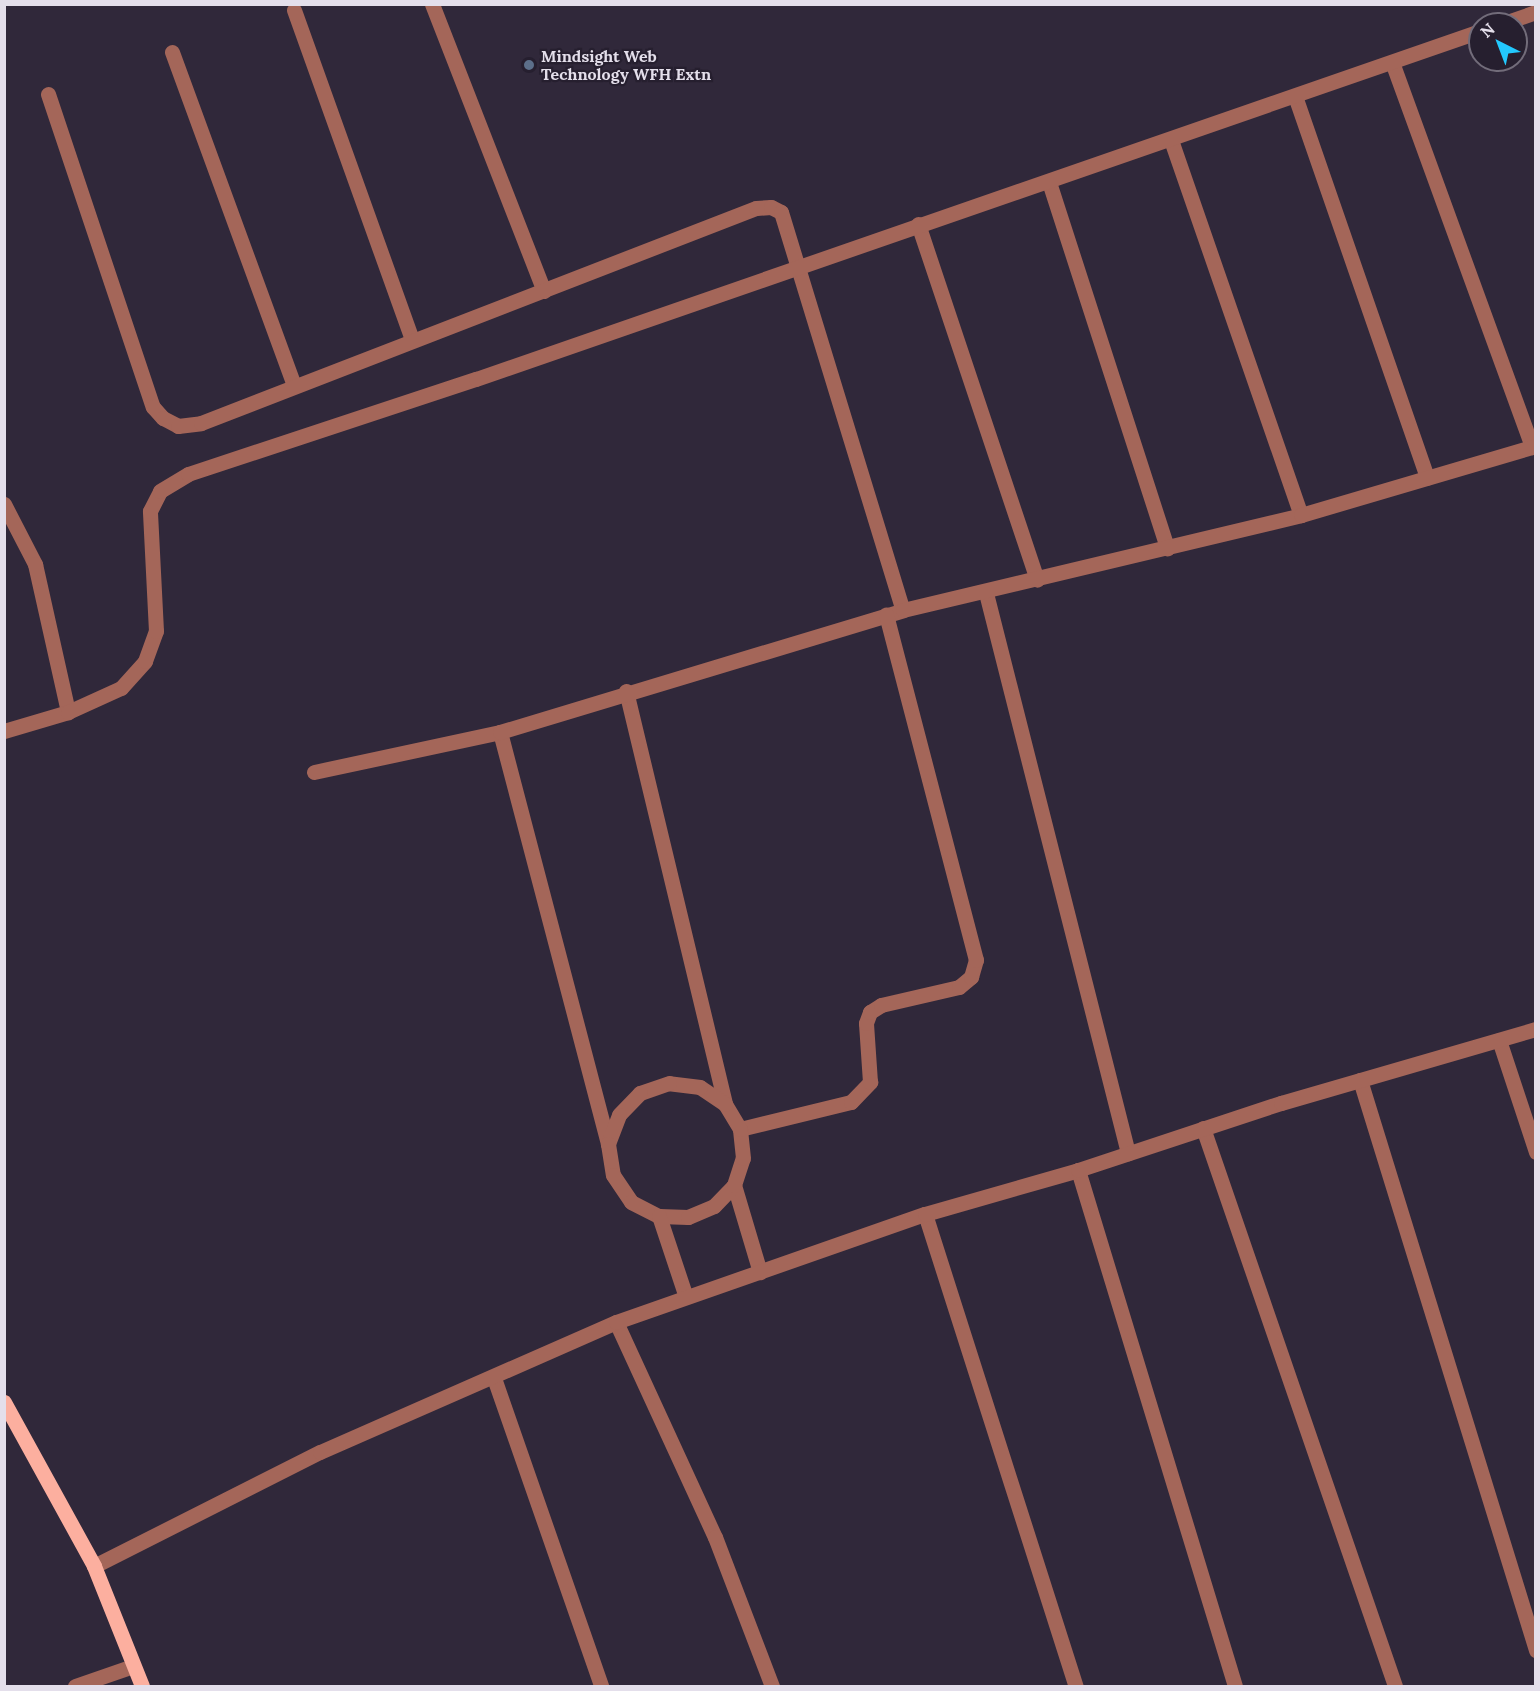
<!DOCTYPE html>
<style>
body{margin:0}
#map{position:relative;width:1540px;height:1691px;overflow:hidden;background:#30283a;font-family:Lora,serif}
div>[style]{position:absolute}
.minor>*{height:15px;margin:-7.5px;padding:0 7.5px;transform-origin:7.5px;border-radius:7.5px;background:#a46659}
.major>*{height:15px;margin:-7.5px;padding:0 7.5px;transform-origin:7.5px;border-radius:7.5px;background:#fcaf9f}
.dots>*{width:16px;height:16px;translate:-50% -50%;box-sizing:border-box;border:3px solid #261f2f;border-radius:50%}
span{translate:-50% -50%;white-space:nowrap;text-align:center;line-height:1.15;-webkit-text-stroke:4.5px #261f2f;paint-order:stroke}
.poi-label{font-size:16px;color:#e4dfeb;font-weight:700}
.left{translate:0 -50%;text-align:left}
.frame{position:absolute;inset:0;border:6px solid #e4dfeb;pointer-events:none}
.north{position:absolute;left:1468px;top:12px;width:60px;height:60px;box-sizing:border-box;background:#261f2f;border:2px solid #726c7a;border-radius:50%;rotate:318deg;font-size:16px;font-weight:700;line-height:24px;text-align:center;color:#e4dfeb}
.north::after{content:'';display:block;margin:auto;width:21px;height:27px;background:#23c9fe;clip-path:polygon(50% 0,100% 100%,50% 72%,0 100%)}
</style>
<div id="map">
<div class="minor">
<i style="left:432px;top:4px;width:308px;rotate:68.7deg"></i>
<i style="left:294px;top:10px;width:350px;rotate:70.3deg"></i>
<i style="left:1501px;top:24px;width:37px;rotate:-19deg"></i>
<i style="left:172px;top:52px;width:355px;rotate:69.9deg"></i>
<i style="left:1392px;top:62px;width:410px;rotate:70deg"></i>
<i style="left:48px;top:94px;width:330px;rotate:71.5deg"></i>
<i style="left:153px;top:407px;width:15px;rotate:48deg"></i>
<i style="left:163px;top:418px;width:17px;rotate:28deg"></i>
<i style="left:178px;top:426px;width:23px;rotate:-7deg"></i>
<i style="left:201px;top:423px;width:595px;rotate:-21.18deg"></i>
<i style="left:756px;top:208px;width:15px;rotate:-4deg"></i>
<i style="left:771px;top:207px;width:11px;rotate:27deg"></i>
<i style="left:781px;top:212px;width:416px;rotate:73deg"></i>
<i style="left:1295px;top:96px;width:404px;rotate:70.9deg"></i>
<i style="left:1171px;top:140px;width:397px;rotate:70.9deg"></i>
<i style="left:1049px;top:182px;width:385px;rotate:72.1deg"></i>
<i style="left:918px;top:224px;width:375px;rotate:71.5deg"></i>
<i style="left:4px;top:504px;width:68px;rotate:62.7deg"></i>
<i style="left:35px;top:564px;width:152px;rotate:77.4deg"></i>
<i style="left:986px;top:593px;width:578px;rotate:75.77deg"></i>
<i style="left:626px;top:691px;width:425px;rotate:76.5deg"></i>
<i style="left:4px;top:731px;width:67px;rotate:-16.5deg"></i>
<i style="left:68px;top:712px;width:58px;rotate:-24.4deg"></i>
<i style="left:121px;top:688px;width:36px;rotate:-48deg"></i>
<i style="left:145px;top:661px;width:32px;rotate:-70deg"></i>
<i style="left:156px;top:631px;width:120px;rotate:-92.9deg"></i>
<i style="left:150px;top:511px;width:22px;rotate:-63deg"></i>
<i style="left:160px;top:491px;width:33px;rotate:-31deg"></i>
<i style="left:188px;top:474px;width:303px;rotate:-18.3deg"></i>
<i style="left:476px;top:379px;width:1063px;rotate:-19.12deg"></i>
<i style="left:500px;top:732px;width:426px;rotate:75.3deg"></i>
<i style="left:314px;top:772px;width:190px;rotate:-12.1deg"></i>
<i style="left:500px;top:732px;width:421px;rotate:-16.8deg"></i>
<i style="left:903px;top:610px;width:409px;rotate:-13.4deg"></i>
<i style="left:1301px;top:515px;width:245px;rotate:-16.4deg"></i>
<i style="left:1499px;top:1040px;width:118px;rotate:71.7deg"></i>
<i style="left:1360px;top:1080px;width:597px;rotate:72.84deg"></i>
<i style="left:1203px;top:1128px;width:590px;rotate:71.01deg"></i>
<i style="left:740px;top:1129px;width:114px;rotate:-13.7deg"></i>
<i style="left:851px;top:1102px;width:28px;rotate:-46deg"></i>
<i style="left:870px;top:1082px;width:59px;rotate:-93.9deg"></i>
<i style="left:866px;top:1023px;width:12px;rotate:-70deg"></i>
<i style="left:870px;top:1012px;width:13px;rotate:-32deg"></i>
<i style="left:881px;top:1005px;width:80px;rotate:-13deg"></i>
<i style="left:959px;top:987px;width:16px;rotate:-40deg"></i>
<i style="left:971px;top:977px;width:18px;rotate:-74deg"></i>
<i style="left:976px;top:960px;width:357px;rotate:-104.6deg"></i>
<i style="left:1078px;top:1170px;width:539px;rotate:73.08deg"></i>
<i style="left:734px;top:1185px;width:91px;rotate:73.4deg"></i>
<i style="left:925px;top:1214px;width:496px;rotate:72.3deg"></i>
<i style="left:659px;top:1216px;width:29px;rotate:2deg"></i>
<i style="left:688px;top:1217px;width:28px;rotate:-23deg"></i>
<i style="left:714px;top:1206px;width:29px;rotate:-46deg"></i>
<i style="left:734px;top:1185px;width:28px;rotate:-72deg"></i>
<i style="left:743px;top:1158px;width:29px;rotate:-96deg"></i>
<i style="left:740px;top:1129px;width:29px;rotate:-121deg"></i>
<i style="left:725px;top:1104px;width:30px;rotate:-146deg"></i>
<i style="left:700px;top:1087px;width:31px;rotate:-173deg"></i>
<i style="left:669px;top:1083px;width:31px;rotate:161deg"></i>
<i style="left:640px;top:1093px;width:30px;rotate:134deg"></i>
<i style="left:619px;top:1115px;width:31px;rotate:111deg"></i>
<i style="left:608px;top:1144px;width:31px;rotate:81deg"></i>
<i style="left:613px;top:1175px;width:32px;rotate:56deg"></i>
<i style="left:631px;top:1202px;width:31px;rotate:27deg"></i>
<i style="left:659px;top:1216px;width:85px;rotate:71.6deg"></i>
<i style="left:616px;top:1322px;width:237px;rotate:65.3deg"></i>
<i style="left:715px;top:1537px;width:160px;rotate:69.1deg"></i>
<i style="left:494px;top:1378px;width:326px;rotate:70.8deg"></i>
<i style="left:94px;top:1566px;width:253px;rotate:-26.8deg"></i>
<i style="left:320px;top:1452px;width:323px;rotate:-23.7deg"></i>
<i style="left:616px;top:1322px;width:327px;rotate:-19.3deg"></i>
<i style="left:925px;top:1214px;width:159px;rotate:-16deg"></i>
<i style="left:1078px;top:1170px;width:214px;rotate:-18.3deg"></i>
<i style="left:1281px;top:1103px;width:266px;rotate:-16.2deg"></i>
<i style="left:75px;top:1686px;width:61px;rotate:-19deg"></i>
</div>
<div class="major">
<i style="left:4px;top:1402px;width:187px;rotate:61.2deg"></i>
<i style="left:94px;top:1566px;width:129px;rotate:68.2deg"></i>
</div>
<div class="dots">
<i style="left:529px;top:65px;background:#5c6f8a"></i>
</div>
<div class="poi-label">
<span class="left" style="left:541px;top:65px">Mindsight Web<br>Technology WFH Extn</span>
</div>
<div class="frame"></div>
<div class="north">N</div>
</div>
